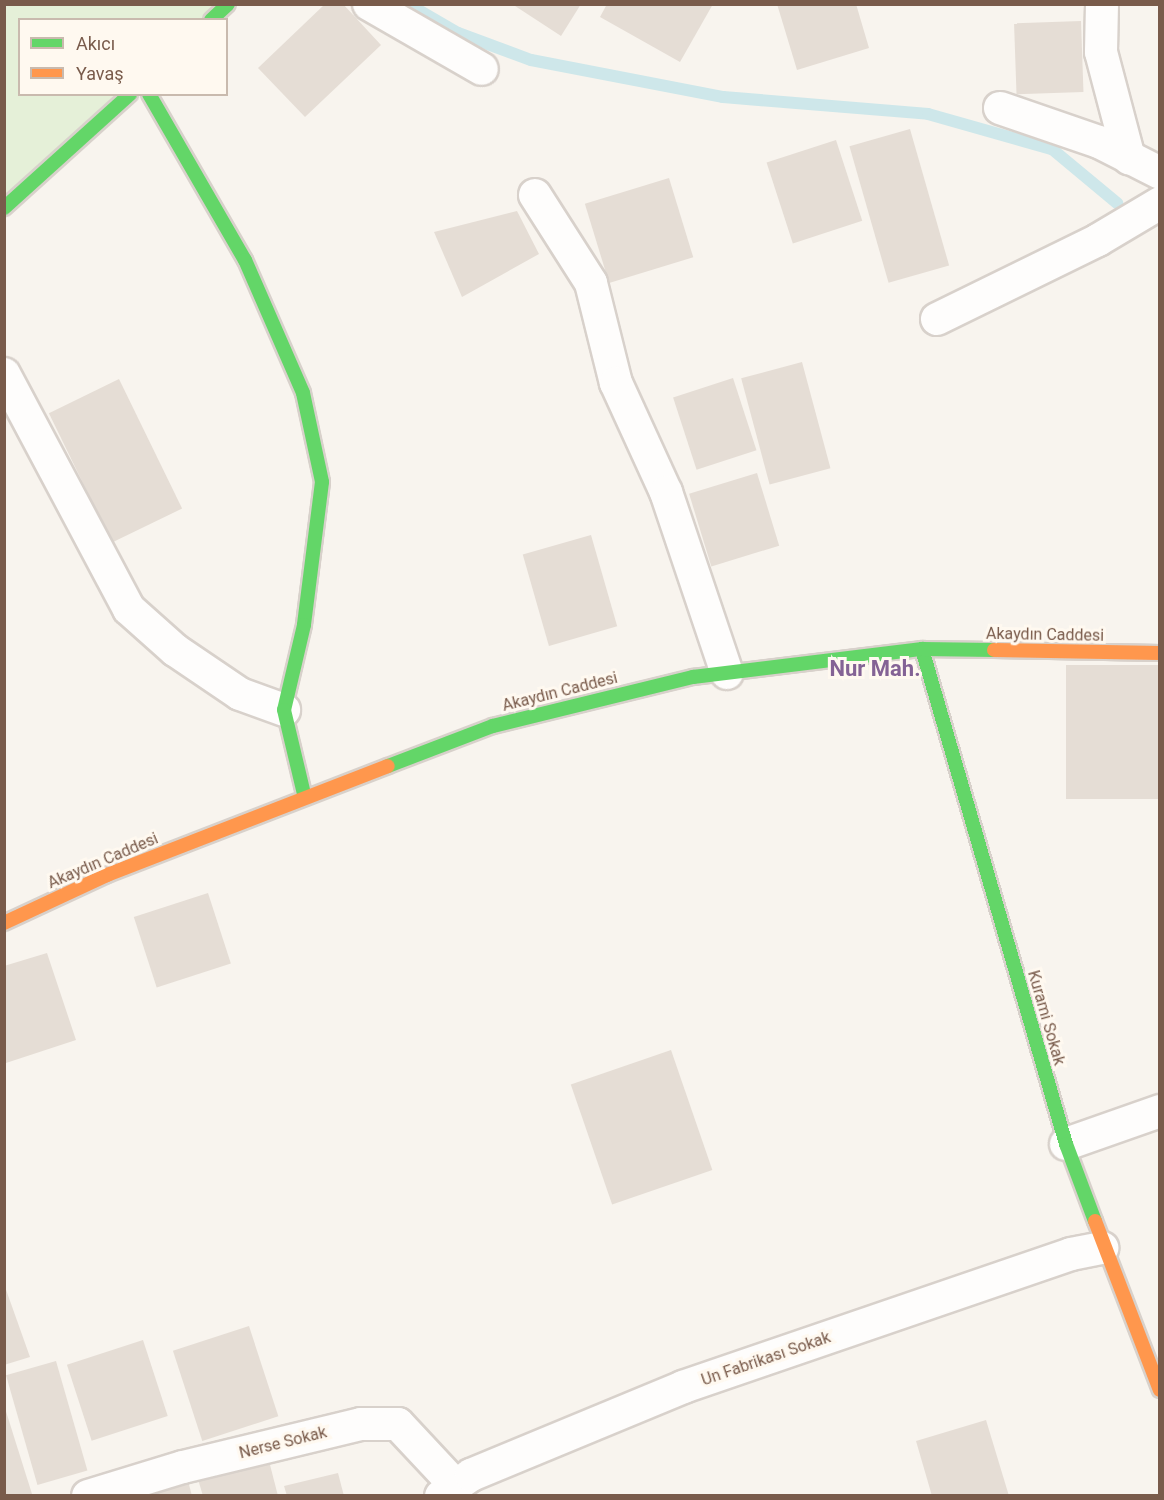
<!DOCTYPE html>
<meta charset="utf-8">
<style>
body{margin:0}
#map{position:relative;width:1164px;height:1500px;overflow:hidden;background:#f8f4ee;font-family:Roboto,sans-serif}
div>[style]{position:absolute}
.green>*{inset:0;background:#e5f0d8}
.stream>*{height:12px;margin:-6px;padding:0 6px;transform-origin:6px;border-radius:6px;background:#cee7ea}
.building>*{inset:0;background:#e5ddd5;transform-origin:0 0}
.roads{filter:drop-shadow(2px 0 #d8d1cb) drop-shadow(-2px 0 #d8d1cb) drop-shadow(0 2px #d8d1cb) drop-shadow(0 -2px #d8d1cb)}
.street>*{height:32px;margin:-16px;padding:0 16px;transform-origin:16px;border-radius:16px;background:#fefdfc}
.fast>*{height:14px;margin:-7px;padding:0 7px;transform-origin:7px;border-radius:7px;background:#63d668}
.slow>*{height:14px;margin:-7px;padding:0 7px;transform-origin:7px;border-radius:7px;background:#ff974d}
span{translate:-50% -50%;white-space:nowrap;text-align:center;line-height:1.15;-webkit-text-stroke:6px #fff9f0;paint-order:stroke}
.street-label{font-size:16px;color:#795b4b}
.district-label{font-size:22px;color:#846395;font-weight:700}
.frame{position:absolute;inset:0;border:6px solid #795b4b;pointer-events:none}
.legend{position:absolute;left:18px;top:18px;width:210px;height:78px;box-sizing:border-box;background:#fff9f0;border:2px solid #c9baae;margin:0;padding:8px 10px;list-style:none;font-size:18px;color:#795b4b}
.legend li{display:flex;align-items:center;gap:12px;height:30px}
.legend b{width:30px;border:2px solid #c9baae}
</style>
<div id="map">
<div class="green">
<i style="clip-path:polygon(5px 5px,228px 5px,211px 19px,20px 20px,20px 94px,130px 95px,5px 208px)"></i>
</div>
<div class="stream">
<i style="left:408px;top:4px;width:58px;rotate:30.1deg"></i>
<i style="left:458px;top:33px;width:78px;rotate:20.3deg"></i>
<i style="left:531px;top:60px;width:196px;rotate:10.9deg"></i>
<i style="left:723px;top:97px;width:206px;rotate:4.7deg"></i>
<i style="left:928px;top:114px;width:129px;rotate:15.8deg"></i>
<i style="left:1052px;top:149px;width:85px;rotate:39.7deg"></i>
</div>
<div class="building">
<i style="clip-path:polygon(325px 4px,343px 4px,381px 45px,305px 117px,258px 68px)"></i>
<i style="clip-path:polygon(512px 4px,581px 4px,561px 36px)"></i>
<i style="clip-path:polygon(607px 4px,713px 4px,680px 62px,600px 17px)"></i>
<i style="clip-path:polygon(777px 4px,856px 4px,869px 48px,797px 70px)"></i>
<i style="left:1081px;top:21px;width:71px;height:67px;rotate:88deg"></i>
<i style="left:910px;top:129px;width:142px;height:63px;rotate:74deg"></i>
<i style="left:836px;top:140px;width:85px;height:73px;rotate:72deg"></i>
<i style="left:669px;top:178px;width:83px;height:88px;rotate:73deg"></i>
<i style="clip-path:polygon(517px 211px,539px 254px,462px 297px,434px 232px)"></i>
<i style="left:802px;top:362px;width:110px;height:63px;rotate:75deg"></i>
<i style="left:733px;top:378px;width:76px;height:63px;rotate:72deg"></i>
<i style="left:119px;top:379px;width:144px;height:78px;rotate:64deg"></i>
<i style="left:757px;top:473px;width:76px;height:71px;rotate:73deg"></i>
<i style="left:591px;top:535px;width:95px;height:71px;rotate:74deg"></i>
<i style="left:1160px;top:665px;width:134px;height:94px;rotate:90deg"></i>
<i style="left:208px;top:893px;width:74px;height:78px;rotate:72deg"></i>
<i style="clip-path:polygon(47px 953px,76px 1040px,6px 1063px,4px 966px)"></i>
<i style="left:671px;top:1050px;width:127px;height:106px;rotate:71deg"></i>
<i style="clip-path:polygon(4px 1284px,30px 1357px,4px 1365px)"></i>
<i style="left:249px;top:1326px;width:95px;height:80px;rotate:72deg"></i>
<i style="left:143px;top:1340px;width:80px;height:80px;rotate:72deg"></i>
<i style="left:56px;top:1361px;width:114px;height:52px;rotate:74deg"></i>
<i style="clip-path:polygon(4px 1405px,32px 1494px,28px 1496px,4px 1496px)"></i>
<i style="clip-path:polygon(986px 1420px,1009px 1496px,932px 1496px,916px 1441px)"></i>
<i style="clip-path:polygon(268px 1457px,278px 1496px,203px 1496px,197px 1476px)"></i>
<i style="clip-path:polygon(338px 1473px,344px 1496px,287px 1496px,284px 1486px)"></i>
<i style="clip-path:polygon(187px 1477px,192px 1496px,123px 1496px)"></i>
</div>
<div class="roads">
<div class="street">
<i style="left:369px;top:4px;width:130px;rotate:29.9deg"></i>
<i style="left:1102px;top:4px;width:48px;rotate:91.2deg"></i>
<i style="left:1101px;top:52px;width:110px;rotate:75.2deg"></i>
<i style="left:1000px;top:108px;width:105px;rotate:19deg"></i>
<i style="left:1099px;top:142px;width:68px;rotate:26.9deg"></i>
<i style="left:535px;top:195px;width:104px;rotate:57.5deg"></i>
<i style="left:591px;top:283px;width:103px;rotate:76deg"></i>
<i style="left:616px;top:383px;width:120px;rotate:65.4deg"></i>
<i style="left:666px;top:492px;width:191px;rotate:71.4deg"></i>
<i style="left:937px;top:319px;width:179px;rotate:-26.1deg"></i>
<i style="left:1098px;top:240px;width:72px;rotate:-30.8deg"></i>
<i style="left:4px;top:374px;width:266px;rotate:62deg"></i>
<i style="left:129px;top:609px;width:62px;rotate:41.7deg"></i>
<i style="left:175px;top:650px;width:78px;rotate:34.1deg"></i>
<i style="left:240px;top:694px;width:47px;rotate:20deg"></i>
<i style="left:1066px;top:1144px;width:100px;rotate:-19.3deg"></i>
<i style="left:88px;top:1496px;width:99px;rotate:-17deg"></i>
<i style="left:183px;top:1467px;width:183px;rotate:-13.6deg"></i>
<i style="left:361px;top:1424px;width:37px"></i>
<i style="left:398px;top:1424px;width:85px;rotate:46.9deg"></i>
<i style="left:441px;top:1496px;width:37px;rotate:-35deg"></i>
<i style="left:471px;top:1475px;width:230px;rotate:-22.5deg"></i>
<i style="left:683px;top:1387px;width:410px;rotate:-18.9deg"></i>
<i style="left:1071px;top:1254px;width:32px;rotate:-11deg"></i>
</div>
<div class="fast">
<i style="left:211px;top:20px;width:23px;rotate:-43deg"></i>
<i style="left:149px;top:94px;width:192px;rotate:60deg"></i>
<i style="left:245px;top:260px;width:145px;rotate:66.4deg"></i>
<i style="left:303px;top:393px;width:91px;rotate:77.9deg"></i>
<i style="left:322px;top:482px;width:144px;rotate:97.2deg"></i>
<i style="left:304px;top:625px;width:87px;rotate:103.2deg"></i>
<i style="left:284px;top:710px;width:90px;rotate:76.6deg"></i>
<i style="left:4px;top:208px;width:170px;rotate:-42.1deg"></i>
<i style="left:922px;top:649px;width:516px;rotate:73.78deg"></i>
<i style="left:1066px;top:1144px;width:82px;rotate:69.4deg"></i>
<i style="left:388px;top:766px;width:112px;rotate:-20.9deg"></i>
<i style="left:493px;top:726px;width:206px;rotate:-13.8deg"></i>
<i style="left:693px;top:677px;width:231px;rotate:-7deg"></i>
<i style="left:922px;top:649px;width:72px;rotate:0.8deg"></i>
</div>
<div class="slow">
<i style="left:994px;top:650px;width:166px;rotate:1deg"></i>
<i style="left:4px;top:923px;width:114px;rotate:-25deg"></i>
<i style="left:107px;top:875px;width:301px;rotate:-21.2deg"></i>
<i style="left:1095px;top:1221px;width:181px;rotate:69deg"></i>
</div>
</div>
<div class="street-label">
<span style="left:1045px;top:635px;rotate:1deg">Akaydın Caddesi</span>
<span style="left:560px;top:692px;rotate:-14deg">Akaydın Caddesi</span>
<span style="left:103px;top:861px;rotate:-23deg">Akaydın Caddesi</span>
<span style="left:1046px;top:1018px;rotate:74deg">Kurami Sokak</span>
<span style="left:766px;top:1359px;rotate:-19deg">Un Fabrikası Sokak</span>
<span style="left:283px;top:1443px;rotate:-14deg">Nerse Sokak</span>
</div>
<div class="district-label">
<span style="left:875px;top:669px">Nur Mah.</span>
</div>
<div class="frame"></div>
<ul class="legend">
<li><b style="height:8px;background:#63d668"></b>Akıcı</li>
<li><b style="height:8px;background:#ff974d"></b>Yavaş</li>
</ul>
</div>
